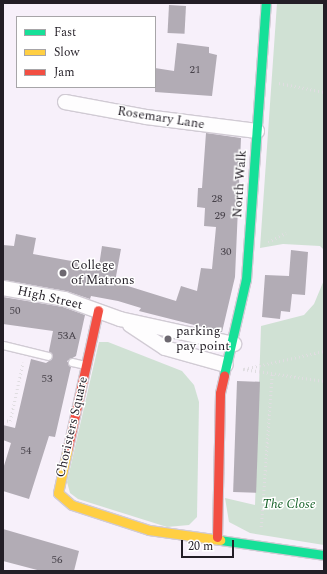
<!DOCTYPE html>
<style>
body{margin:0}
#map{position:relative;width:327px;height:574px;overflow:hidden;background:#f7f0fa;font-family:Spectral,serif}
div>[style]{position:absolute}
.green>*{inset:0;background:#d0e1d4}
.building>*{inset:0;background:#b2acb5;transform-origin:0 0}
.path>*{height:2.5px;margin-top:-1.25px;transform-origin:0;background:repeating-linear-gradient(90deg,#e0dde1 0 1px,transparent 0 4px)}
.roads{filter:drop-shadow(1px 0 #d1cbd4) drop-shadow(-1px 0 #d1cbd4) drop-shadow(0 1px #d1cbd4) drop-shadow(0 -1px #d1cbd4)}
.lane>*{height:7px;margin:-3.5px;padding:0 3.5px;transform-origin:3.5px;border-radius:3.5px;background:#fefdfe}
.street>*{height:14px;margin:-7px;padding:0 7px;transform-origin:7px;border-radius:7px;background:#fefdfe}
.fast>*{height:9px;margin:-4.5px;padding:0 4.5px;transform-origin:4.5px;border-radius:4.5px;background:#16e098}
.slow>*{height:9px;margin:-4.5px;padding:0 4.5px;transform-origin:4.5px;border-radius:4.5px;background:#ffcf43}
.jam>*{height:9px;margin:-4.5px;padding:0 4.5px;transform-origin:4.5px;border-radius:4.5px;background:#f24e42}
.dots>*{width:11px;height:11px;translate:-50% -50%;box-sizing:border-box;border:2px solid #fff;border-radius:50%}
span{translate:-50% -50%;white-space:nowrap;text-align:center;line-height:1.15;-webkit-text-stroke:3px #fff;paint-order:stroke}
.number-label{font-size:11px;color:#47424a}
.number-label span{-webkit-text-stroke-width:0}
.street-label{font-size:13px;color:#231e26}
.poi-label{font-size:13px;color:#231e26}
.left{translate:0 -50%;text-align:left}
.park-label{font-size:13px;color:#166228;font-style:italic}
.frame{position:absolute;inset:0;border:4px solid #231e26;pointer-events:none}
.legend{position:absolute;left:16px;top:16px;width:140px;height:72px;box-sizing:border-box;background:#fff;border:1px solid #a7a5a8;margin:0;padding:5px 7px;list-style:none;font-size:12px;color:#231e26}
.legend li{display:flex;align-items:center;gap:8px;height:20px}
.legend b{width:20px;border:1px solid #a7a5a8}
.scale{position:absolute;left:181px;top:540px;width:53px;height:18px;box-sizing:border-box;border:2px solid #231e26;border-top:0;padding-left:5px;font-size:12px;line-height:14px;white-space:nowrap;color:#231e26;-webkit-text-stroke:3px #fff;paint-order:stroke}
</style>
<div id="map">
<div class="green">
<i style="clip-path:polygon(277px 3px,324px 3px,324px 250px,320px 246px,283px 244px,260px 248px)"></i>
<i style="clip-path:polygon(324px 280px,324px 545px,250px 533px,229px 522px,225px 498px,255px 505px,261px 326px,304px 315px,314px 304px)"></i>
<i style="clip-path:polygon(99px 342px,108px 342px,182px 371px,194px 385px,199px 402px,197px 517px,189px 525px,167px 527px,78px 499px,70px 493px,67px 482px)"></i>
</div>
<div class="building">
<i style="left:169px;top:5px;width:17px;height:28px;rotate:3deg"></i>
<i style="clip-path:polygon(177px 43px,209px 47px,209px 53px,217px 55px,212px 96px,155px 92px,155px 68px,174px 71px)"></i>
<i style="clip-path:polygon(206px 133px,241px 138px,235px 277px,222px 332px,139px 311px,141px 308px,118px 301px,91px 296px,90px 299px,66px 291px,3px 280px,3px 245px,14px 246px,16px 234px,36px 238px,33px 254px,99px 266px,102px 246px,121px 249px,115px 282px,176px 301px,181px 286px,197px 291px,201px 268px,212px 269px,216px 227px,204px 226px,205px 208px,197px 207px,198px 188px,202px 188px)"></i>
<i style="clip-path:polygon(291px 250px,308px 252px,305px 295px,292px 294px,290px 312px,281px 311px,280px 319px,262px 317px,265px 275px,289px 276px)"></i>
<i style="clip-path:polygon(3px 297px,63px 307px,85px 315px,76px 356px,67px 361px,71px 367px,55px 437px,49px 436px,29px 499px,3px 491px,3px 469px,11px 443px,3px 440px,3px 425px,15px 428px,31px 359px,46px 363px,52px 359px,49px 351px,53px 331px,3px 324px)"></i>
<i style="left:237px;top:381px;width:23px;height:111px;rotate:2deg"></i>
<i style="clip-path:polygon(3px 529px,79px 551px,74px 571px,41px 571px,3px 561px)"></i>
</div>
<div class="path">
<i style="left:324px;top:3px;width:1px;rotate:90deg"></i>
<i style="left:279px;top:83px;width:46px;rotate:11.3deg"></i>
<i style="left:268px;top:242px;width:20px;rotate:-27deg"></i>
<i style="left:243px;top:369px;width:82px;rotate:8.4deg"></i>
<i style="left:244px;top:369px;width:82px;rotate:-12.7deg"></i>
<i style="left:3px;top:420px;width:7px;rotate:8deg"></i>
<i style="left:10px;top:421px;width:60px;rotate:-77.6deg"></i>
<i style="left:261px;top:527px;width:153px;rotate:-85.9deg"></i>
</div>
<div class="roads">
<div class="lane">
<i style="left:3px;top:345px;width:46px;rotate:13.7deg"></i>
<i style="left:72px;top:362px;width:13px;rotate:13deg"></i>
</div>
<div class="street">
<i style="left:65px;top:102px;width:82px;rotate:10.5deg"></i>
<i style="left:146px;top:117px;width:112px;rotate:7.2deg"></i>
<i style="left:3px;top:288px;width:63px;rotate:10.1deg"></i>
<i style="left:65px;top:299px;width:59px;rotate:20deg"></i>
<i style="left:120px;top:319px;width:117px;rotate:12.4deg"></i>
<i style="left:130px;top:325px;width:42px;rotate:33.3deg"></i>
<i style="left:165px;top:348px;width:63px;rotate:15.6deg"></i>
</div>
<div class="fast">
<i style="left:224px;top:375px;width:98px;rotate:-77.1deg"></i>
<i style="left:246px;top:279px;width:277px;rotate:-85.9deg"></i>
<i style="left:220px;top:540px;width:105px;rotate:8.2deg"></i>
</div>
<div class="slow">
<i style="left:68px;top:447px;width:47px;rotate:102.3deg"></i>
<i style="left:58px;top:493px;width:18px;rotate:41deg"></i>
<i style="left:72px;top:505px;width:81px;rotate:18deg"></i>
<i style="left:149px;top:530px;width:72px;rotate:8deg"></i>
</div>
<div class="jam">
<i style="left:68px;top:447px;width:140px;rotate:-77.6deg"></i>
<i style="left:217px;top:537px;width:144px;rotate:-88.8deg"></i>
<i style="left:220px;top:393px;width:18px;rotate:-77deg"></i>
</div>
</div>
<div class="dots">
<i style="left:63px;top:273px;background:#6d6870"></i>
<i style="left:168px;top:339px;background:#6d6870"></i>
</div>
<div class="number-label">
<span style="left:195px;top:70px">21</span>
<span style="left:217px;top:199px">28</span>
<span style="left:220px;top:216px">29</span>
<span style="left:226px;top:252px">30</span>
<span style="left:15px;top:311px">50</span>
<span style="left:67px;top:336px">53A</span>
<span style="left:47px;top:379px">53</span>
<span style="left:26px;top:451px">54</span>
<span style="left:57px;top:560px">56</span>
</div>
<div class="street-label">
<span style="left:161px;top:118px;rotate:9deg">Rosemary Lane</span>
<span style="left:240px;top:184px;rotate:-86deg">North Walk</span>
<span style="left:50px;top:298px;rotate:13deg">High Street</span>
<span style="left:72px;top:427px;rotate:-77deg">Choristers Square</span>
</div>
<div class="poi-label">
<span class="left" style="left:71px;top:273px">College<br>of Matrons</span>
<span class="left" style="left:176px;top:339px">parking<br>pay point</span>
</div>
<div class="park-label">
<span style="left:289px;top:504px">The Close</span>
</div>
<div class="frame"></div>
<ul class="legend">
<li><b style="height:5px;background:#16e098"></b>Fast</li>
<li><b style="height:5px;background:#ffcf43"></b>Slow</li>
<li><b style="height:5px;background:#f24e42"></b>Jam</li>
</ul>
<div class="scale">20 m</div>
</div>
